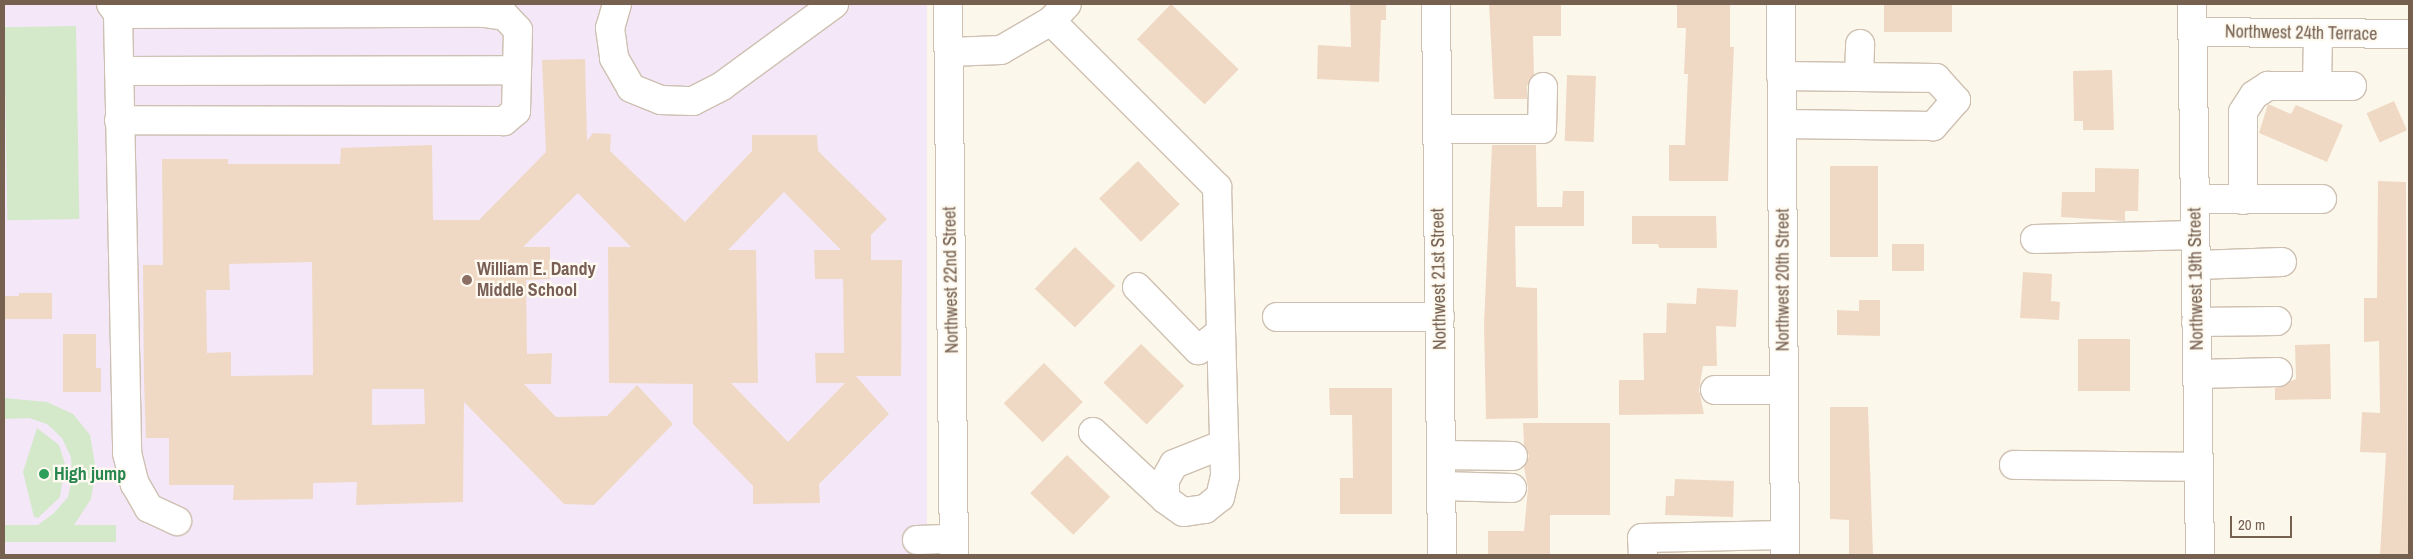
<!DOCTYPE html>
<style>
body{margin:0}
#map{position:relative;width:2413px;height:559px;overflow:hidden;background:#fcf7eb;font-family:"Archivo Narrow",sans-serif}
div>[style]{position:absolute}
.education>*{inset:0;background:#f4e7f8;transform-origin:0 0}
.green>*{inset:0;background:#d3e9c9;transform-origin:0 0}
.building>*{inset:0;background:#f0d9c4;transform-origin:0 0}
.roads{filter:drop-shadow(1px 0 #cec0b1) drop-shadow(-1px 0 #cec0b1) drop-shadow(0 1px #cec0b1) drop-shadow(0 -1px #cec0b1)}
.minor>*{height:28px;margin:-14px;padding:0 14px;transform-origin:14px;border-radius:14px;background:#fff}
.dots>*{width:14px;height:14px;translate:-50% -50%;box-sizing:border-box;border:2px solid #fefaf1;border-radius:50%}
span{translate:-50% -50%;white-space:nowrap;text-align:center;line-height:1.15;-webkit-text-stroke:4.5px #fefaf1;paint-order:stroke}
.street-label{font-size:18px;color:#76604f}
.education-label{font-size:18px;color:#785e54;font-weight:700}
.left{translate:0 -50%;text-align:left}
.leisure-label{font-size:18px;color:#27864d;font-weight:700}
.frame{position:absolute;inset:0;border:5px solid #76604f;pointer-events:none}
.scale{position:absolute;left:2230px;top:516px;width:62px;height:22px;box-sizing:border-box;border:2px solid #76604f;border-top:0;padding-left:6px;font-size:15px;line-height:18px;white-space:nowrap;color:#76604f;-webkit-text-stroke:4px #fefaf1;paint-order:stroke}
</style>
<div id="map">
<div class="education">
<i style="left:4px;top:4px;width:923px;height:551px"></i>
</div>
<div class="green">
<i style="left:76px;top:26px;width:193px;height:72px;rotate:89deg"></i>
<i style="clip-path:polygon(4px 398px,47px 402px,73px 414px,90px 435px,96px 470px,91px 499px,74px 525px,116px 525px,116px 542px,4px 542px,4px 525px,38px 525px,54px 513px,68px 497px,72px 479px,71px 457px,62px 438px,47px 424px,29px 418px,4px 419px)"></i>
<i style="clip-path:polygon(37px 428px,59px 445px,65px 464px,60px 497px,38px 518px,34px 517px,23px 472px)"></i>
</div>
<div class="building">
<i style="left:1171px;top:4px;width:94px;height:49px;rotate:44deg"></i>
<i style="clip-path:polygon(1350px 4px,1386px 4px,1386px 20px,1381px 20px,1379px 82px,1317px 79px,1318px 45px,1351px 47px)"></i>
<i style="clip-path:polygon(1489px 4px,1561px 4px,1561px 36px,1533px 36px,1534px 75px,1527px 86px,1527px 99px,1494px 99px)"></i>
<i style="clip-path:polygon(1677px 4px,1730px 4px,1730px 47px,1734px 47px,1728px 181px,1669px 181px,1669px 145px,1685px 145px,1688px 74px,1684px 74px,1686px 28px,1677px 28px)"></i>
<i style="left:1884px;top:4px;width:68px;height:28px"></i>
<i style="clip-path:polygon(evenodd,585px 59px,587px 141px,593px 133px,611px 134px,610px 151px,685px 222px,752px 151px,752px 135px,817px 135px,818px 151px,887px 219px,871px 235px,871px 260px,902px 260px,901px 376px,856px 376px,889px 414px,819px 484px,820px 503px,753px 504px,753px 486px,693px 424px,693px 384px,609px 383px,608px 247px,631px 247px,578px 193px,523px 247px,550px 247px,550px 279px,526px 280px,527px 354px,552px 353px,551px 384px,524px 384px,556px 417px,607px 416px,637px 385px,673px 424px,594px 505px,564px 504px,464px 402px,463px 502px,356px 505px,357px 482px,313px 483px,313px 499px,233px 500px,234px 485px,169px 485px,169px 438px,146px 438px,144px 381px,143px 265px,163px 265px,162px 159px,228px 159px,228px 164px,340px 164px,341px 148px,432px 145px,433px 220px,479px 220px,546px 152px,542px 60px,585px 59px,784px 192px,841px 250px,814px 250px,815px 279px,843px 279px,844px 353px,815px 353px,816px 383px,845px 383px,788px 442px,731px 383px,758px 383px,756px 250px,728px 250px,784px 192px,585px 59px,312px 262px,313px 375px,231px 376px,231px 352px,207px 353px,206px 290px,230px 290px,229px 264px,312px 262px,585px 59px,372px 389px,424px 389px,425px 424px,372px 425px,372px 389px)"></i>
<i style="clip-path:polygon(2112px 70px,2114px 130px,2083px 130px,2083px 121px,2074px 121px,2073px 71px)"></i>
<i style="left:1567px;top:75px;width:29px;height:66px;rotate:2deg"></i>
<i style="left:2394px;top:101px;width:32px;height:30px;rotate:66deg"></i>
<i style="clip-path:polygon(2268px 104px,2291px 114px,2296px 105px,2343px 125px,2327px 162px,2259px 133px)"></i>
<i style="clip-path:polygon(1492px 145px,1536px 145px,1537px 207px,1562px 207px,1563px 191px,1584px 191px,1584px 226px,1515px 226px,1516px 287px,1537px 288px,1538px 418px,1486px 419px,1484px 324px)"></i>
<i style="left:1138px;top:161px;width:60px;height:54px;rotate:46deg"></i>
<i style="left:1878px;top:166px;width:91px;height:48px;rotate:90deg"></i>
<i style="clip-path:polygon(2095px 168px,2139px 169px,2138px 211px,2125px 211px,2125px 221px,2061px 217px,2062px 192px,2095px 192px)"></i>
<i style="clip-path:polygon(2378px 181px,2406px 182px,2408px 555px,2380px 555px,2386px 453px,2360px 452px,2362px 412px,2380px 413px,2379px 341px,2364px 342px,2364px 298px,2377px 298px)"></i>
<i style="clip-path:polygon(1632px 216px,1716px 216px,1717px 248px,1659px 248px,1658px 244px,1632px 244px)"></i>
<i style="left:1892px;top:244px;width:32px;height:27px"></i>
<i style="left:1075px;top:247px;width:56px;height:58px;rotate:44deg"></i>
<i style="clip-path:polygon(2023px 272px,2052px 274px,2051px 301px,2060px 302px,2059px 320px,2020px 318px)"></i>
<i style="clip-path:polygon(1697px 288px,1738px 290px,1736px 327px,1716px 326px,1717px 366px,1703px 366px,1699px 390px,1704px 414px,1619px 415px,1619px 380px,1644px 380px,1643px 333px,1666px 333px,1667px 303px,1696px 304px)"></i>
<i style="clip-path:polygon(19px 293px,52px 293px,52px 319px,4px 319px,4px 296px,19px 296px)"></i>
<i style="clip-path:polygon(1859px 300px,1880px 300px,1880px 336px,1837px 335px,1837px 310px,1859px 311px)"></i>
<i style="clip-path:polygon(63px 334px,96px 334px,96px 368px,101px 368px,101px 392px,63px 392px)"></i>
<i style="left:2078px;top:339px;width:52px;height:52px"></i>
<i style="left:1141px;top:344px;width:60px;height:54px;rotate:44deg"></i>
<i style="clip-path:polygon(2330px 344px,2331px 399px,2275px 400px,2275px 388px,2296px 379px,2295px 345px)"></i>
<i style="left:1044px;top:363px;width:55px;height:57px;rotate:45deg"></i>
<i style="clip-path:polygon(1329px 388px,1392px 388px,1392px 514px,1340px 514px,1340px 478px,1353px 478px,1352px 415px,1330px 415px)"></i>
<i style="clip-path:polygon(1830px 407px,1868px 407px,1873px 555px,1849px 555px,1849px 520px,1830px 519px)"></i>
<i style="clip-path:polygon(1523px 423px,1610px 423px,1610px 515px,1550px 515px,1550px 555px,1488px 555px,1488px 531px,1524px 531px,1528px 488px,1524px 467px,1529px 456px,1524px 445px)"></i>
<i style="left:1067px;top:455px;width:60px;height:53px;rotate:44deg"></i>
<i style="clip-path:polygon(1675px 479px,1734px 481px,1733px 517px,1665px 515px,1666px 496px,1674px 496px)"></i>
</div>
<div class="roads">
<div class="minor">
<i style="left:111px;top:4px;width:12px;rotate:55deg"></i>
<i style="left:118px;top:14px;width:439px;rotate:88.8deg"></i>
<i style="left:127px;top:453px;width:32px;rotate:76deg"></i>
<i style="left:135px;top:484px;width:28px;rotate:60deg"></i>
<i style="left:149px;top:508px;width:31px;rotate:25deg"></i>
<i style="left:617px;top:4px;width:25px;rotate:106deg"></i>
<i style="left:610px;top:28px;width:30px;rotate:82deg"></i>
<i style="left:614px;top:58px;width:34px;rotate:60deg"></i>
<i style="left:631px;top:88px;width:32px;rotate:22deg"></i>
<i style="left:661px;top:100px;width:32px;rotate:2deg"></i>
<i style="left:693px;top:101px;width:33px;rotate:-27deg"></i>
<i style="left:722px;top:86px;width:139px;rotate:-36.2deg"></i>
<i style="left:948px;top:4px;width:551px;rotate:89.38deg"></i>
<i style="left:1436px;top:4px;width:551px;rotate:89.38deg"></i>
<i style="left:1781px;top:4px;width:551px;rotate:89.58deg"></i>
<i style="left:2192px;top:4px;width:551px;rotate:89.17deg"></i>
<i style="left:118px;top:14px;width:366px;rotate:-0.2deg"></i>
<i style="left:484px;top:13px;width:21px;rotate:8deg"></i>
<i style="left:505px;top:16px;width:19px;rotate:47deg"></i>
<i style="left:518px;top:30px;width:81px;rotate:91.4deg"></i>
<i style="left:516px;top:111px;width:16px;rotate:140deg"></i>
<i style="left:504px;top:121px;width:385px;rotate:-179.9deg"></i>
<i style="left:1051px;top:21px;width:235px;rotate:45deg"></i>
<i style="left:1217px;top:187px;width:289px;rotate:88.4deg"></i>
<i style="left:1225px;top:476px;width:22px;rotate:103deg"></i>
<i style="left:1220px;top:497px;width:19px;rotate:141deg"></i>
<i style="left:1205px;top:509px;width:22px;rotate:172deg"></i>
<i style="left:1183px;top:512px;width:22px;rotate:-144deg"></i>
<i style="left:1165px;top:499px;width:19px;rotate:-90deg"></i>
<i style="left:1165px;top:480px;width:18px;rotate:-61deg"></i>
<i style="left:1174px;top:464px;width:54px;rotate:-21.8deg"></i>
<i style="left:2192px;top:32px;width:217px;rotate:0.5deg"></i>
<i style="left:949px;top:52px;width:52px;rotate:-2.2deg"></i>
<i style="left:1001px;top:50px;width:58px;rotate:-30.1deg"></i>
<i style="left:1051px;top:21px;width:23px;rotate:-47deg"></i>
<i style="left:119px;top:71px;width:397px;rotate:-0.1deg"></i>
<i style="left:1781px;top:76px;width:155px;rotate:0.7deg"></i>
<i style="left:1936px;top:78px;width:30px;rotate:48deg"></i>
<i style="left:1956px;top:100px;width:35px;rotate:131deg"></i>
<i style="left:1933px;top:126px;width:151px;rotate:-179.2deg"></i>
<i style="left:1859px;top:77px;width:33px;rotate:-88deg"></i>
<i style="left:2317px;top:86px;width:53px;rotate:-88.9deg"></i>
<i style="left:1438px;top:129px;width:104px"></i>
<i style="left:1542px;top:129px;width:42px;rotate:-88.6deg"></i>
<i style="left:2195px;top:199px;width:127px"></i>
<i style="left:2243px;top:200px;width:88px;rotate:-90deg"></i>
<i style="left:2243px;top:112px;width:20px;rotate:-57deg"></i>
<i style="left:2254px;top:95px;width:17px;rotate:-33deg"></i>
<i style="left:2268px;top:86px;width:84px"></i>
<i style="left:2035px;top:239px;width:160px;rotate:-1.4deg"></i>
<i style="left:2196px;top:265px;width:86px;rotate:-2deg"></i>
<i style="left:1137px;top:287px;width:88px;rotate:45.9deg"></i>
<i style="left:1198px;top:350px;width:29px;rotate:-38deg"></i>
<i style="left:1277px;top:317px;width:163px"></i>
<i style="left:2196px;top:322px;width:81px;rotate:-0.7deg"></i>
<i style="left:2197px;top:374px;width:81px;rotate:-1.4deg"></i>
<i style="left:1715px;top:390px;width:69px"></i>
<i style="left:1093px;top:432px;width:98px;rotate:42.9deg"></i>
<i style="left:1441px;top:455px;width:72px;rotate:0.8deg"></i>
<i style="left:2014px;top:465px;width:185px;rotate:0.6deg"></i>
<i style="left:1441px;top:486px;width:71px;rotate:1.6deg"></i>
<i style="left:917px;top:540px;width:36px;rotate:-2deg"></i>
<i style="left:1643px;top:555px;width:17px;rotate:-93deg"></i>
<i style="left:1642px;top:538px;width:143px;rotate:-1.2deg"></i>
</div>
</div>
<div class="dots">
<i style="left:467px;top:280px;background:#8d6e63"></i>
<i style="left:44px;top:474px;background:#2e9e5b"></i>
</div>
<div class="street-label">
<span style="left:2301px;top:33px;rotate:1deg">Northwest 24th Terrace</span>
<span style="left:1439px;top:279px;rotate:-91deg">Northwest 21st Street</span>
<span style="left:2196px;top:279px;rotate:-91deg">Northwest 19th Street</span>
<span style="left:951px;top:280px;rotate:-91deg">Northwest 22nd Street</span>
<span style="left:1783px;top:280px;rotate:-90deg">Northwest 20th Street</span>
</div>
<div class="education-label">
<span class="left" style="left:477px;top:280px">William E. Dandy<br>Middle School</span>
</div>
<div class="leisure-label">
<span class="left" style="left:54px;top:474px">High jump</span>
</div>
<div class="frame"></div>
<div class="scale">20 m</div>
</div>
